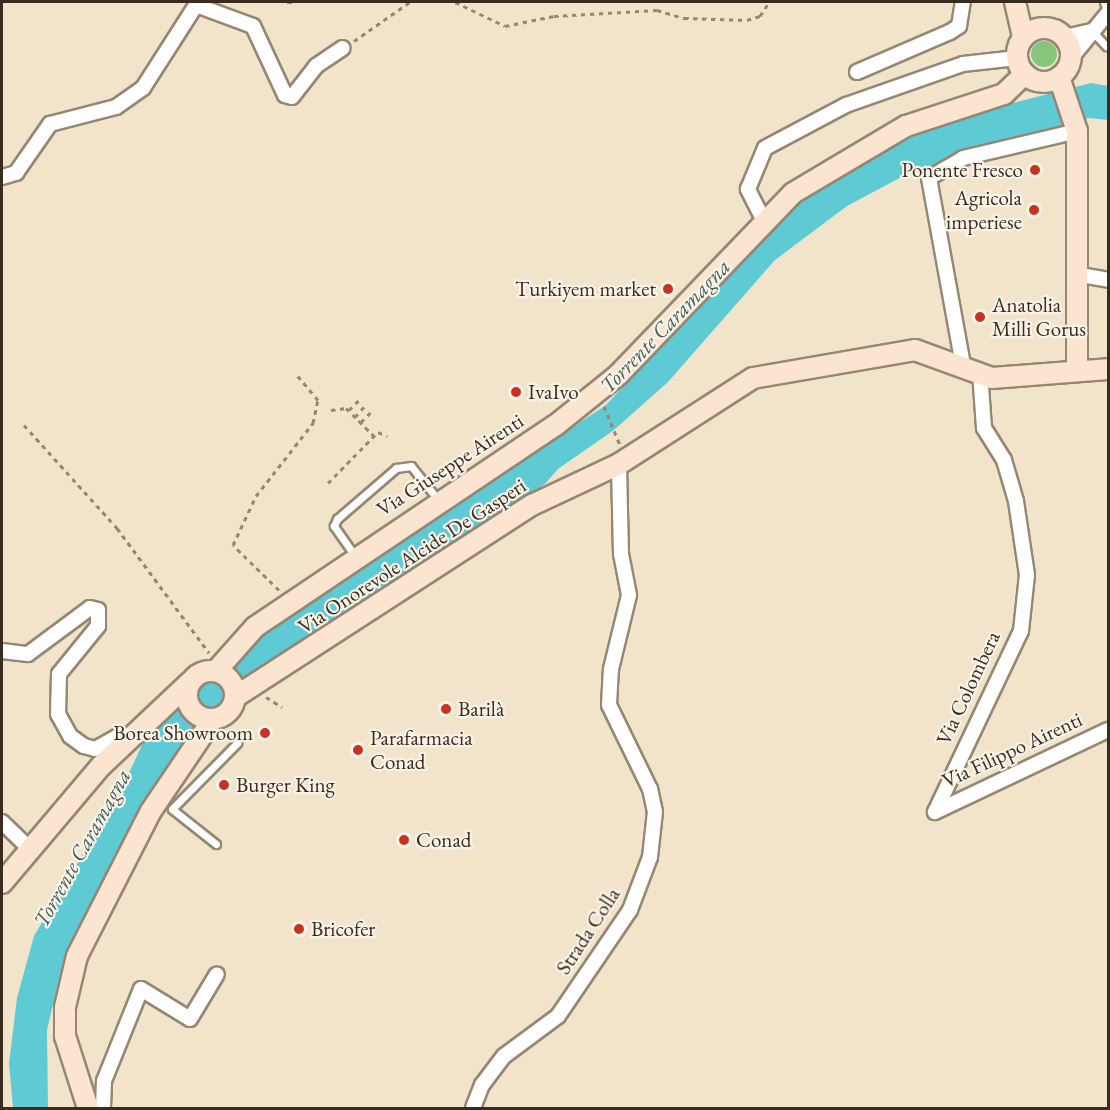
<!DOCTYPE html>
<meta charset="utf-8">
<style>
body{margin:0}
#map{position:relative;width:1110px;height:1110px;overflow:hidden;background:#f2e4ca;font-family:"EB Garamond",serif}
div>[style]{position:absolute}
.green>*{inset:0;background:#86c57b}
.round{border-radius:50%}
.water>*{inset:0;background:#5dcad4}
.path>*{height:3px;margin-top:-1.5px;transform-origin:0;background:repeating-linear-gradient(90deg,#968774 0 4.5px,transparent 0 9px)}
.roads{filter:drop-shadow(2px 0 #968774) drop-shadow(-2px 0 #968774) drop-shadow(0 2px #968774) drop-shadow(0 -2px #968774)}
.lane>*{height:7px;margin:-3.5px;padding:0 3.5px;transform-origin:3.5px;border-radius:3.5px;background:#fff}
.street>*{height:14px;margin:-7px;padding:0 7px;transform-origin:7px;border-radius:7px;background:#fff}
.secondary>*{height:20px;margin:-10px;padding:0 10px;transform-origin:10px;border-radius:10px;background:#fce5d0}
.secondary>.ring{margin:-10px;padding:0;box-sizing:content-box;background:none;border:20px solid #fce5d0;border-radius:50%}
.dots>*{width:16px;height:16px;translate:-50% -50%;box-sizing:border-box;border:3px solid #f7f3e8;border-radius:50%}
span{translate:-50% -50%;white-space:nowrap;text-align:center;line-height:1.15;-webkit-text-stroke:4.5px #f7f3e8;paint-order:stroke}
.poi-label{font-size:21px;color:#3b2a1e}
.right{translate:-100% -50%;text-align:right}
.left{translate:0 -50%;text-align:left}
.street-label{font-size:21px;color:#3b2a1e}
.water-label{font-size:22px;color:#455a55;font-style:italic}
.frame{position:absolute;inset:0;border:3px solid #3b2a1e;pointer-events:none}
</style>
<div id="map">
<div class="green">
<i class="round" style="left:1031px;top:41px;width:26px;height:26px"></i>
</div>
<div class="water">
<i style="clip-path:polygon(1091px 83px,1108px 86px,1108px 120px,1089px 118px,913px 171px,847px 206px,775px 260px,668px 382px,614px 430px,558px 469px,545px 484px,255px 678px,192px 733px,134px 824px,62px 967px,47px 1030px,48px 1108px,13px 1108px,9px 1063px,17px 998px,34px 936px,119px 794px,144px 741px,272px 621px,605px 406px,799px 197px,891px 141px,954px 118px)"></i>
</div>
<div class="path">
<i style="left:287px;top:2px;width:8px"></i>
<i style="left:455px;top:2px;width:55px;rotate:25.6deg"></i>
<i style="left:505px;top:26px;width:50px;rotate:-11.5deg"></i>
<i style="left:554px;top:16px;width:103px;rotate:-3.3deg"></i>
<i style="left:657px;top:10px;width:28px;rotate:17deg"></i>
<i style="left:684px;top:18px;width:63px;rotate:1.8deg"></i>
<i style="left:747px;top:20px;width:14px;rotate:-17deg"></i>
<i style="left:760px;top:16px;width:17px;rotate:-57deg"></i>
<i style="left:354px;top:41px;width:68px;rotate:-34.9deg"></i>
<i style="left:604px;top:406px;width:42px;rotate:67.7deg"></i>
<i style="left:331px;top:410px;width:15px;rotate:-8deg"></i>
<i style="left:346px;top:408px;width:40px;rotate:45deg"></i>
<i style="left:349px;top:410px;width:14px;rotate:-45deg"></i>
<i style="left:355px;top:417px;width:15px;rotate:-48deg"></i>
<i style="left:361px;top:422px;width:14px;rotate:-45deg"></i>
<i style="left:24px;top:425px;width:139px;rotate:47.9deg"></i>
<i style="left:117px;top:528px;width:155px;rotate:53.6deg"></i>
<i style="left:328px;top:483px;width:71px;rotate:-45.6deg"></i>
<i style="left:378px;top:432px;width:10px;rotate:24deg"></i>
<i style="left:279px;top:590px;width:64px;rotate:-135.6deg"></i>
<i style="left:233px;top:545px;width:54px;rotate:-64.9deg"></i>
<i style="left:256px;top:496px;width:93px;rotate:-52deg"></i>
<i style="left:313px;top:423px;width:24px;rotate:-78deg"></i>
<i style="left:318px;top:400px;width:33px;rotate:-130deg"></i>
<i style="left:266px;top:697px;width:19px;rotate:32deg"></i>
</div>
<div class="roads">
<div class="lane">
<i style="left:1104px;top:2px;width:12px;rotate:70deg"></i>
<i style="left:1092px;top:31px;width:21px;rotate:47deg"></i>
<i style="left:355px;top:556px;width:37px;rotate:-125deg"></i>
<i style="left:334px;top:526px;width:8px;rotate:-67deg"></i>
<i style="left:337px;top:519px;width:78px;rotate:-40.8deg"></i>
<i style="left:396px;top:468px;width:15px;rotate:-8deg"></i>
<i style="left:411px;top:466px;width:45px;rotate:51.3deg"></i>
<i style="left:216px;top:844px;width:56px;rotate:-141.5deg"></i>
<i style="left:172px;top:809px;width:93px;rotate:-45.4deg"></i>
</div>
<div class="street">
<i style="left:1065px;top:37px;width:28px;rotate:-13deg"></i>
<i style="left:1071px;top:58px;width:58px;rotate:-50.6deg"></i>
<i style="left:857px;top:72px;width:101px;rotate:-23.3deg"></i>
<i style="left:950px;top:32px;width:11px;rotate:-34deg"></i>
<i style="left:959px;top:26px;width:24px;rotate:-81deg"></i>
<i style="left:2px;top:177px;width:15px;rotate:-16deg"></i>
<i style="left:16px;top:173px;width:60px;rotate:-55.2deg"></i>
<i style="left:50px;top:124px;width:68px;rotate:-14.4deg"></i>
<i style="left:116px;top:107px;width:33px;rotate:-35deg"></i>
<i style="left:143px;top:88px;width:98px;rotate:-57.4deg"></i>
<i style="left:196px;top:5px;width:61px;rotate:20.2deg"></i>
<i style="left:253px;top:26px;width:76px;rotate:65.1deg"></i>
<i style="left:285px;top:95px;width:7px;rotate:16deg"></i>
<i style="left:292px;top:97px;width:39px;rotate:-52deg"></i>
<i style="left:316px;top:66px;width:32px;rotate:-34deg"></i>
<i style="left:764px;top:221px;width:36px;rotate:-117deg"></i>
<i style="left:748px;top:189px;width:44px;rotate:-67.5deg"></i>
<i style="left:765px;top:148px;width:92px;rotate:-28deg"></i>
<i style="left:846px;top:105px;width:124px;rotate:-19.3deg"></i>
<i style="left:963px;top:64px;width:54px;rotate:-6.3deg"></i>
<i style="left:1081px;top:275px;width:27px;rotate:10deg"></i>
<i style="left:963px;top:365px;width:190px;rotate:-100.3deg"></i>
<i style="left:929px;top:178px;width:39px;rotate:-30deg"></i>
<i style="left:963px;top:158px;width:117px;rotate:-13.3deg"></i>
<i style="left:2px;top:651px;width:26px;rotate:7deg"></i>
<i style="left:28px;top:654px;width:77px;rotate:-36.6deg"></i>
<i style="left:90px;top:608px;width:8px;rotate:14deg"></i>
<i style="left:98px;top:610px;width:16px;rotate:90deg"></i>
<i style="left:98px;top:626px;width:62px;rotate:129.1deg"></i>
<i style="left:59px;top:674px;width:40px;rotate:91.4deg"></i>
<i style="left:58px;top:714px;width:25px;rotate:61deg"></i>
<i style="left:70px;top:736px;width:17px;rotate:36deg"></i>
<i style="left:84px;top:746px;width:11px;rotate:15deg"></i>
<i style="left:95px;top:749px;width:26px;rotate:-29deg"></i>
<i style="left:118px;top:736px;width:9px;rotate:32deg"></i>
<i style="left:935px;top:812px;width:200px;rotate:-64.6deg"></i>
<i style="left:1021px;top:631px;width:56px;rotate:-83.9deg"></i>
<i style="left:1027px;top:575px;width:75px;rotate:-98.5deg"></i>
<i style="left:1016px;top:501px;width:43px;rotate:-106.3deg"></i>
<i style="left:1004px;top:460px;width:38px;rotate:-122deg"></i>
<i style="left:984px;top:428px;width:56px;rotate:-94.1deg"></i>
<i style="left:935px;top:812px;width:191px;rotate:-25.4deg"></i>
<i style="left:2px;top:822px;width:37px;rotate:44deg"></i>
<i style="left:103px;top:1108px;width:27px;rotate:-88deg"></i>
<i style="left:104px;top:1081px;width:99px;rotate:-68.1deg"></i>
<i style="left:141px;top:989px;width:57px;rotate:31.5deg"></i>
<i style="left:190px;top:1019px;width:52px;rotate:-59deg"></i>
<i style="left:473px;top:1108px;width:25px;rotate:-69deg"></i>
<i style="left:482px;top:1085px;width:36px;rotate:-53deg"></i>
<i style="left:504px;top:1056px;width:67px;rotate:-36.5deg"></i>
<i style="left:558px;top:1016px;width:128px;rotate:-55.8deg"></i>
<i style="left:630px;top:910px;width:57px;rotate:-69.3deg"></i>
<i style="left:650px;top:857px;width:45px;rotate:-83.7deg"></i>
<i style="left:655px;top:812px;width:24px;rotate:-102deg"></i>
<i style="left:650px;top:789px;width:93px;rotate:-116deg"></i>
<i style="left:609px;top:705px;width:36px;rotate:-87deg"></i>
<i style="left:611px;top:669px;width:76px;rotate:-76.3deg"></i>
<i style="left:629px;top:595px;width:42px;rotate:-101deg"></i>
<i style="left:621px;top:554px;width:90px;rotate:-91.3deg"></i>
</div>
<div class="secondary">
<i style="left:1015px;top:2px;width:36px;rotate:77deg"></i>
<i class="ring" style="left:1017px;top:28px;width:34px;height:34px"></i>
<i style="left:1059px;top:77px;width:57px;rotate:71.6deg"></i>
<i style="left:1077px;top:131px;width:237px;rotate:90deg"></i>
<i class="ring" style="left:187px;top:671px;width:28px;height:28px"></i>
<i style="left:216px;top:671px;width:59px;rotate:-48.4deg"></i>
<i style="left:255px;top:627px;width:362px;rotate:-33.9deg"></i>
<i style="left:556px;top:425px;width:80px;rotate:-38.9deg"></i>
<i style="left:618px;top:375px;width:252px;rotate:-46.1deg"></i>
<i style="left:793px;top:193px;width:131px;rotate:-30.7deg"></i>
<i style="left:906px;top:126px;width:103px;rotate:-18.1deg"></i>
<i style="left:1004px;top:94px;width:29px;rotate:-44deg"></i>
<i style="left:235px;top:697px;width:354px;rotate:-32.9deg"></i>
<i style="left:532px;top:505px;width:96px;rotate:-25.2deg"></i>
<i style="left:619px;top:464px;width:159px;rotate:-32.7deg"></i>
<i style="left:753px;top:378px;width:164px;rotate:-9.8deg"></i>
<i style="left:915px;top:350px;width:82px;rotate:20deg"></i>
<i style="left:992px;top:378px;width:116px;rotate:-4.4deg"></i>
<i style="left:2px;top:883px;width:153px;rotate:-49.8deg"></i>
<i style="left:101px;top:766px;width:122px;rotate:-43.3deg"></i>
<i style="left:88px;top:1108px;width:76px;rotate:-107.7deg"></i>
<i style="left:65px;top:1036px;width:29px;rotate:-90deg"></i>
<i style="left:65px;top:1007px;width:52px;rotate:-76.8deg"></i>
<i style="left:77px;top:956px;width:163px;rotate:-63deg"></i>
<i style="left:151px;top:811px;width:111px;rotate:-56deg"></i>
</div>
</div>
<div class="dots">
<i style="left:1035px;top:170px;background:#c8321e"></i>
<i style="left:1034px;top:210px;background:#c8321e"></i>
<i style="left:668px;top:289px;background:#c8321e"></i>
<i style="left:980px;top:317px;background:#c8321e"></i>
<i style="left:516px;top:392px;background:#c8321e"></i>
<i style="left:446px;top:709px;background:#c8321e"></i>
<i style="left:265px;top:733px;background:#c8321e"></i>
<i style="left:358px;top:750px;background:#c8321e"></i>
<i style="left:224px;top:785px;background:#c8321e"></i>
<i style="left:404px;top:840px;background:#c8321e"></i>
<i style="left:299px;top:929px;background:#c8321e"></i>
</div>
<div class="poi-label">
<span class="right" style="left:1023px;top:170px">Ponente Fresco</span>
<span class="right" style="left:1022px;top:210px">Agricola<br>imperiese</span>
<span class="right" style="left:656px;top:289px">Turkiyem market</span>
<span class="left" style="left:992px;top:317px">Anatolia<br>Milli Gorus</span>
<span class="left" style="left:528px;top:392px">IvaIvo</span>
<span class="left" style="left:458px;top:709px">Barilà</span>
<span class="right" style="left:253px;top:733px">Borea Showroom</span>
<span class="left" style="left:370px;top:750px">Parafarmacia<br>Conad</span>
<span class="left" style="left:236px;top:785px">Burger King</span>
<span class="left" style="left:416px;top:840px">Conad</span>
<span class="left" style="left:311px;top:929px">Bricofer</span>
</div>
<div class="street-label">
<span style="left:450px;top:465px;rotate:-33deg">Via Giuseppe Airenti</span>
<span style="left:412px;top:556px;rotate:-33deg">Via Onorevole Alcide De Gasperi</span>
<span style="left:968px;top:688px;rotate:-65deg">Via Colombera</span>
<span style="left:1012px;top:750px;rotate:-25deg">Via Filippo Airenti</span>
<span style="left:588px;top:931px;rotate:-57deg">Strada Colla</span>
</div>
<div class="water-label">
<span style="left:665px;top:326px;rotate:-46deg">Torrente Caramagna</span>
<span style="left:82px;top:848px;rotate:-61deg">Torrente Caramagna</span>
</div>
<div class="frame"></div>
</div>
